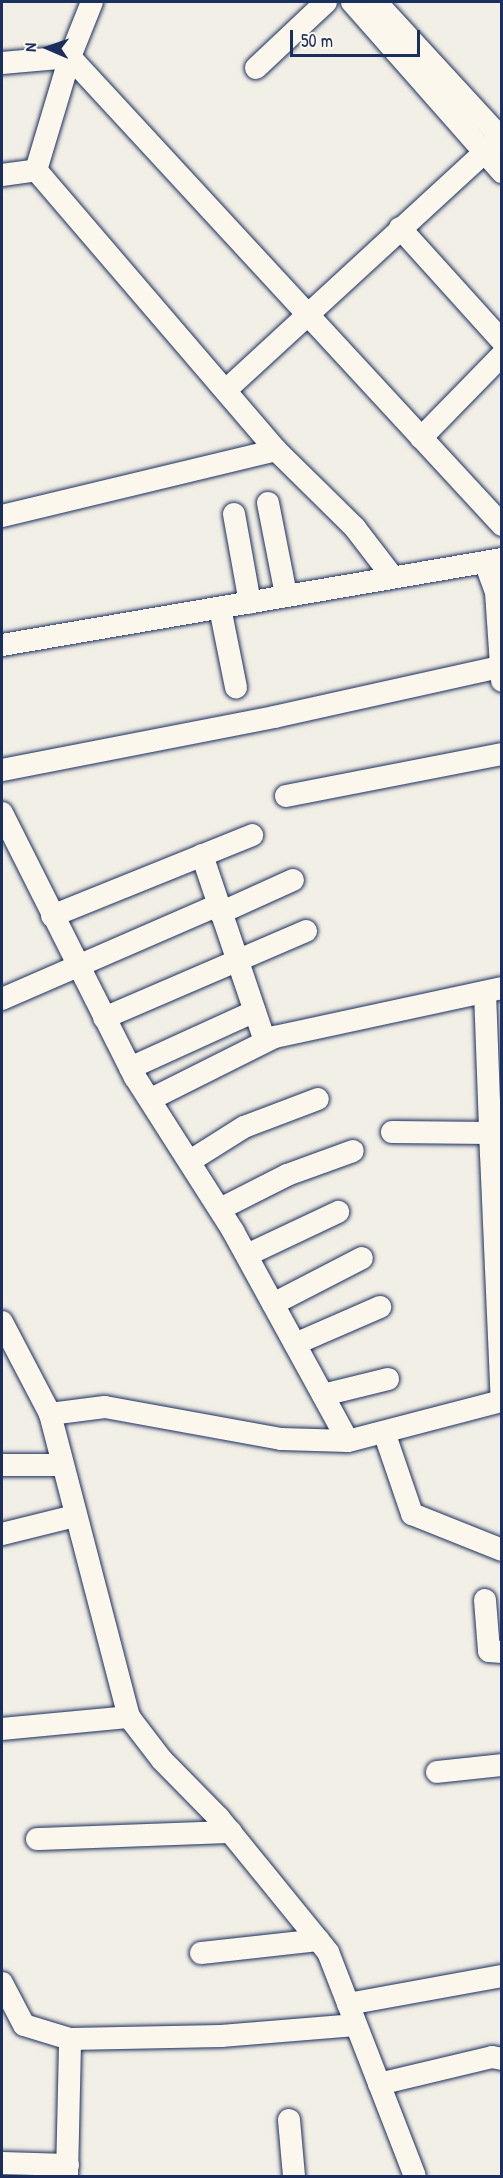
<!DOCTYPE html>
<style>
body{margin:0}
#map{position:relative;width:503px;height:2178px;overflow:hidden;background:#f2efe6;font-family:"Patrick Hand",sans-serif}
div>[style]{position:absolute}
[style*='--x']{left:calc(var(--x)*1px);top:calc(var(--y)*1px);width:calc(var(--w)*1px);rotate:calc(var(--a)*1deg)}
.roads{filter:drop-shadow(0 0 2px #1b2f5e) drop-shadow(0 0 2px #1b2f5e)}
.minor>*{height:22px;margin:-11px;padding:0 11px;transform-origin:11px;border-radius:11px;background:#fbf7ec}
span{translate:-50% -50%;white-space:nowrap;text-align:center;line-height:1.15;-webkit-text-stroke:4.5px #fbf7ec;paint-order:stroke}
.frame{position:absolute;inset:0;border:3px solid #1b2f5e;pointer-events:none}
.north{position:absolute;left:18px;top:18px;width:60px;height:60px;-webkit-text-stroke:4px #fbf7ec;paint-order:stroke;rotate:272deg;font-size:16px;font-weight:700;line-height:24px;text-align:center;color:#1b2f5e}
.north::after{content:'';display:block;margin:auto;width:21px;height:27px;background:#1b2f5e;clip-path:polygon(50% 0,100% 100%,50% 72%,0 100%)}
.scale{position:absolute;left:290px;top:30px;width:130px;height:27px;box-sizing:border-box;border:3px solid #1b2f5e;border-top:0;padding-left:8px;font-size:18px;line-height:21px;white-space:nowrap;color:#1b2f5e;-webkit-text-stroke:4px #fbf7ec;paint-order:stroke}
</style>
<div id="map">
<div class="roads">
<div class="minor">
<i style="--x:92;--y:2;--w:59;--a:111.8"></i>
<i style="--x:70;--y:57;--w:118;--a:106.7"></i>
<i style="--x:36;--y:170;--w:369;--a:49.4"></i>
<i style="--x:352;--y:2;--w:227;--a:48.6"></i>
<i style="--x:376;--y:2;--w:186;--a:47.4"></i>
<i style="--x:2;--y:63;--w:68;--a:-5"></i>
<i style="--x:70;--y:57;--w:637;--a:47.29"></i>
<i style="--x:256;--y:68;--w:96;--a:-43.3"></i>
<i style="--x:2;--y:175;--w:34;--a:-8"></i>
<i style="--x:400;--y:228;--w:152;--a:47.9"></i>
<i style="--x:226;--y:390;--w:375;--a:-42.6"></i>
<i style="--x:421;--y:438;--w:116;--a:-45.7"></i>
<i style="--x:268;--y:503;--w:94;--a:78.9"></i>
<i style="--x:234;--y:514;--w:90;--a:79.8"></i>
<i style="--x:2;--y:516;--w:282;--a:-13.5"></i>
<i style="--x:276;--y:450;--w:111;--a:44.6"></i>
<i style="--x:355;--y:528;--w:59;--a:52.5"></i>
<i style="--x:485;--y:562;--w:32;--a:70"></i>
<i style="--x:496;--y:592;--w:89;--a:86.1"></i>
<i style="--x:220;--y:608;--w:81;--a:78.6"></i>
<i style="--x:2;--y:645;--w:507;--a:-9.76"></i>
<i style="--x:2;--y:770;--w:277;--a:-11"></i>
<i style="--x:274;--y:717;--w:231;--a:-12.5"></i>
<i style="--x:286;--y:796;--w:220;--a:-11"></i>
<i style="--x:2;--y:813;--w:296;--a:63.3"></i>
<i style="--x:135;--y:1077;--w:183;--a:57.5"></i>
<i style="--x:233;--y:1231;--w:239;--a:61.3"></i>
<i style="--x:202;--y:855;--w:196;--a:71.3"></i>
<i style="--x:220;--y:913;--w:80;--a:-24.3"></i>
<i style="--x:52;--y:916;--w:216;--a:-22"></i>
<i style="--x:485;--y:992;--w:162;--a:87.9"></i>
<i style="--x:2;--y:999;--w:236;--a:-23.5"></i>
<i style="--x:104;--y:1018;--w:220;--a:-23.3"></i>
<i style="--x:130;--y:1068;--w:137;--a:-24.5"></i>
<i style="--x:151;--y:1099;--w:139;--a:-26.6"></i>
<i style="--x:275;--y:1037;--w:232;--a:-12.2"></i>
<i style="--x:392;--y:1132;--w:98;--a:0.6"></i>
<i style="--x:502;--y:1152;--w:11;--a:170"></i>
<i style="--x:491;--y:1154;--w:248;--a:87.5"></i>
<i style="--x:190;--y:1161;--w:64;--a:-32.2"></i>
<i style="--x:244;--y:1127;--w:79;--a:-20.7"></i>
<i style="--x:220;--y:1209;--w:75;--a:-26.9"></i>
<i style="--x:287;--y:1175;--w:70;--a:-20"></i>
<i style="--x:247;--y:1255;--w:101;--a:-25.3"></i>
<i style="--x:273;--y:1304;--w:100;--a:-27.3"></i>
<i style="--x:2;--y:1322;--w:104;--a:62.4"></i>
<i style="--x:50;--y:1414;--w:313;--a:75.4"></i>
<i style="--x:129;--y:1717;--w:54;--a:52.5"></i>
<i style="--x:162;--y:1760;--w:81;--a:45.5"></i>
<i style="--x:219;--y:1818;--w:173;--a:50.9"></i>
<i style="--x:328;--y:1952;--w:240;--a:68.8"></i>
<i style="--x:295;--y:1344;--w:93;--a:-23.5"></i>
<i style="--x:323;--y:1395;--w:67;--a:-13.8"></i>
<i style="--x:50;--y:1414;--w:55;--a:-7.3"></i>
<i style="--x:105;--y:1407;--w:179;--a:10.3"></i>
<i style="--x:281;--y:1439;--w:67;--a:1.7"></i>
<i style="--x:348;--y:1441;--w:159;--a:-14.6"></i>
<i style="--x:384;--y:1432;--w:87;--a:71.1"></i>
<i style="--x:412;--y:1514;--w:97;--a:21.8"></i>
<i style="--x:2;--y:1465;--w:60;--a:0"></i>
<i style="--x:2;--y:1534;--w:75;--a:-13.9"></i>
<i style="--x:485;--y:1600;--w:51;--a:85.5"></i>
<i style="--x:489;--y:1651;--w:13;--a:4"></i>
<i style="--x:2;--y:1729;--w:128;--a:-5.4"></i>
<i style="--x:437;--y:1772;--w:65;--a:-6.1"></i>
<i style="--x:37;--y:1839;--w:194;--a:-2.1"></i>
<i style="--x:201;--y:1953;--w:118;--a:-6.3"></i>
<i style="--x:2;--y:1983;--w:47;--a:62.4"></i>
<i style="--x:24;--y:2025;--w:48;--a:16.9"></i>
<i style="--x:348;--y:2004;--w:157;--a:-10.3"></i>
<i style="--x:379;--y:2084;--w:116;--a:-13.4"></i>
<i style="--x:492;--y:2057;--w:10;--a:11"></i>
<i style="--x:289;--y:2120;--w:56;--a:84.9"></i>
<i style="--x:2;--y:2163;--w:66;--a:1.7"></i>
<i style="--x:67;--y:2176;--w:137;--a:-88.7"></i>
<i style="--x:70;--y:2039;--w:151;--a:-1.1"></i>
<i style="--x:221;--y:2036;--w:135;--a:-4.7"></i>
</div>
</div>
<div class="frame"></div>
<div class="north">N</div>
<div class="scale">50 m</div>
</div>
